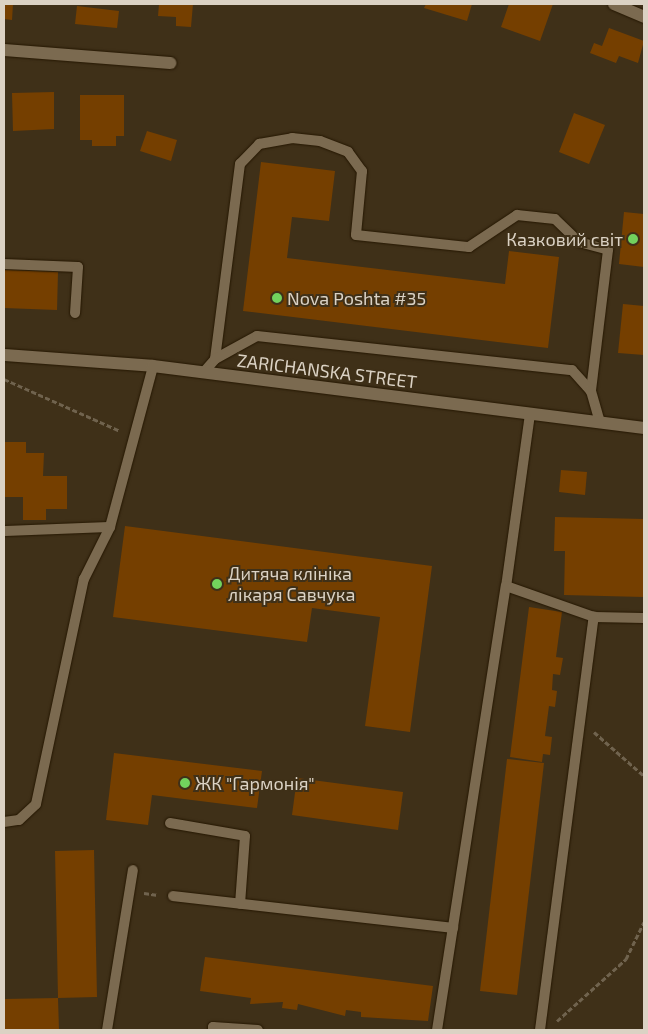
<!DOCTYPE html>
<meta charset="utf-8">
<style>
body{margin:0}
#map{position:relative;width:648px;height:1034px;overflow:hidden;background:#3f3018;font-family:"Exo 2",sans-serif}
div>[style]{position:absolute}
[style*='--x']{left:calc(var(--x)*1px);top:calc(var(--y)*1px);width:calc(var(--w)*1px);rotate:calc(var(--a)*1deg)}
.building>*{inset:0;background:#753f00}
.path>*{height:3px;margin-top:-1.5px;transform-origin:0;background:repeating-linear-gradient(90deg,#70634e 0 5px,transparent 0 7.5px)}
.roads{filter:drop-shadow(0 0 1px #251701) drop-shadow(0 0 1px #251701)}
.lane>*{height:10px;margin:-5px;padding:0 5px;transform-origin:5px;border-radius:5px;background:#7b6a50}
.street>*{height:12px;margin:-6px;padding:0 6px;transform-origin:6px;border-radius:6px;background:#7b6a50}
.secondary>*{height:12px;margin:-6px;padding:0 6px;transform-origin:6px;border-radius:6px;background:#7b6a50}
.dots>*{width:14px;height:14px;translate:-50% -50%;box-sizing:border-box;border:2px solid #3f3018;border-radius:50%}
span{translate:-50% -50%;white-space:nowrap;text-align:center;line-height:1.15;-webkit-text-stroke:4px #3f3018;paint-order:stroke}
.poi-label{font-size:18px;color:#dbd2c4}
.right{translate:-100% -50%;text-align:right}
.left{translate:0 -50%;text-align:left}
.street-label{font-size:18px;color:#dbd2c4}
.frame{position:absolute;inset:0;border:5px solid #dbd2c4;pointer-events:none}
</style>
<div id="map">
<div class="building">
<i style="clip-path:polygon(4px 4px,13px 4px,12px 20px,4px 19px)"></i>
<i style="clip-path:polygon(159px 4px,193px 4px,191px 27px,176px 26px,176px 17px,158px 16px)"></i>
<i style="clip-path:polygon(426px 4px,472px 4px,467px 21px,424px 8px)"></i>
<i style="clip-path:polygon(509px 4px,553px 4px,540px 41px,501px 27px)"></i>
<i style="clip-path:polygon(77px 6px,119px 11px,117px 28px,75px 24px)"></i>
<i style="clip-path:polygon(609px 28px,644px 41px,638px 63px,619px 56px,616px 63px,590px 53px,594px 43px,602px 46px)"></i>
<i style="clip-path:polygon(54px 92px,54px 129px,13px 131px,12px 93px)"></i>
<i style="clip-path:polygon(80px 95px,124px 95px,124px 136px,116px 136px,116px 146px,92px 146px,92px 140px,80px 140px)"></i>
<i style="clip-path:polygon(574px 113px,605px 125px,589px 164px,559px 152px)"></i>
<i style="clip-path:polygon(147px 131px,177px 140px,171px 161px,140px 151px)"></i>
<i style="clip-path:polygon(261px 162px,335px 171px,329px 221px,292px 217px,287px 258px,505px 284px,509px 251px,559px 257px,548px 348px,243px 311px)"></i>
<i style="clip-path:polygon(624px 212px,644px 214px,644px 267px,619px 264px)"></i>
<i style="clip-path:polygon(4px 270px,58px 272px,57px 310px,4px 308px)"></i>
<i style="clip-path:polygon(623px 304px,644px 306px,644px 355px,618px 353px)"></i>
<i style="clip-path:polygon(4px 442px,26px 442px,26px 453px,44px 453px,43px 476px,67px 476px,67px 509px,46px 509px,46px 520px,23px 520px,23px 497px,4px 497px)"></i>
<i style="clip-path:polygon(561px 470px,587px 472px,585px 495px,559px 492px)"></i>
<i style="clip-path:polygon(555px 517px,644px 519px,644px 597px,564px 595px,565px 551px,554px 551px)"></i>
<i style="clip-path:polygon(125px 526px,432px 566px,410px 732px,365px 726px,380px 617px,312px 608px,307px 642px,113px 617px)"></i>
<i style="clip-path:polygon(529px 607px,562px 612px,556px 657px,563px 658px,560px 675px,553px 674px,552px 690px,557px 691px,555px 707px,549px 706px,545px 736px,552px 737px,550px 755px,543px 754px,542px 762px,510px 757px)"></i>
<i style="clip-path:polygon(114px 753px,262px 771px,257px 808px,152px 795px,148px 825px,106px 820px)"></i>
<i style="clip-path:polygon(507px 759px,544px 763px,517px 995px,480px 991px)"></i>
<i style="clip-path:polygon(297px 778px,403px 792px,398px 830px,292px 815px)"></i>
<i style="clip-path:polygon(94px 850px,97px 997px,58px 998px,59px 1030px,4px 1030px,4px 999px,58px 998px,55px 851px)"></i>
<i style="clip-path:polygon(205px 957px,433px 986px,428px 1021px,361px 1017px,361px 1012px,346px 1010px,345px 1016px,298px 1004px,297px 1010px,282px 1008px,283px 1002px,250px 1004px,251px 998px,200px 991px)"></i>
</div>
<div class="path">
<i style="--x:4;--y:379;--w:127;--a:24.1"></i>
<i style="--x:594;--y:732;--w:67;--a:41.3"></i>
<i style="--x:144;--y:893;--w:14;--a:8"></i>
<i style="--x:557;--y:1021;--w:93;--a:-41.9"></i>
<i style="--x:626;--y:959;--w:41;--a:-64.1"></i>
</div>
<div class="roads">
<div class="lane">
<i style="--x:4;--y:264;--w:74;--a:2.3"></i>
<i style="--x:78;--y:267;--w:46;--a:93.7"></i>
<i style="--x:215;--y:359;--w:197;--a:-82.7"></i>
<i style="--x:240;--y:164;--w:28;--a:-46"></i>
<i style="--x:259;--y:144;--w:34;--a:-10"></i>
<i style="--x:292;--y:138;--w:28;--a:6"></i>
<i style="--x:320;--y:141;--w:30;--a:21"></i>
<i style="--x:348;--y:152;--w:24;--a:54"></i>
<i style="--x:362;--y:171;--w:64;--a:95.4"></i>
<i style="--x:356;--y:235;--w:114;--a:6.1"></i>
<i style="--x:469;--y:247;--w:58;--a:-33.7"></i>
<i style="--x:517;--y:215;--w:38;--a:6"></i>
<i style="--x:555;--y:219;--w:33;--a:44"></i>
<i style="--x:579;--y:242;--w:30;--a:15"></i>
<i style="--x:608;--y:250;--w:142;--a:96.9"></i>
<i style="--x:203;--y:373;--w:18;--a:-49"></i>
<i style="--x:215;--y:359;--w:48;--a:-28.7"></i>
<i style="--x:257;--y:336;--w:317;--a:6.2"></i>
<i style="--x:572;--y:370;--w:28;--a:48"></i>
<i style="--x:591;--y:391;--w:33;--a:74"></i>
<i style="--x:530;--y:414;--w:174;--a:97.9"></i>
<i style="--x:506;--y:586;--w:93;--a:19.4"></i>
<i style="--x:594;--y:617;--w:50;--a:1.1"></i>
<i style="--x:4;--y:531;--w:106;--a:-2.2"></i>
<i style="--x:110;--y:527;--w:167;--a:-75"></i>
<i style="--x:4;--y:822;--w:15;--a:-8"></i>
<i style="--x:19;--y:820;--w:23;--a:-43"></i>
<i style="--x:36;--y:804;--w:230;--a:-78"></i>
<i style="--x:84;--y:579;--w:58;--a:-63.4"></i>
<i style="--x:170;--y:823;--w:76;--a:9.8"></i>
<i style="--x:245;--y:836;--w:68;--a:94.2"></i>
<i style="--x:173;--y:896;--w:282;--a:6.5"></i>
<i style="--x:107;--y:1030;--w:162;--a:-80.8"></i>
<i style="--x:213;--y:1030;--w:3;--a:-90"></i>
<i style="--x:213;--y:1027;--w:45;--a:3.8"></i>
<i style="--x:437;--y:1030;--w:449;--a:-81.2"></i>
<i style="--x:540;--y:1030;--w:417;--a:-82.6"></i>
</div>
<div class="street">
<i style="--x:614;--y:4;--w:33;--a:23"></i>
<i style="--x:4;--y:50;--w:167;--a:4.5"></i>
</div>
<div class="secondary">
<i style="--x:4;--y:355;--w:149;--a:4.2"></i>
<i style="--x:153;--y:366;--w:495;--a:7.2"></i>
</div>
</div>
<div class="dots">
<i style="left:633px;top:239px;background:#72d25d"></i>
<i style="left:277px;top:298px;background:#72d25d"></i>
<i style="left:217px;top:584px;background:#72d25d"></i>
<i style="left:185px;top:783px;background:#72d25d"></i>
</div>
<div class="poi-label">
<span class="right" style="left:623px;top:239px">Казковий світ</span>
<span class="left" style="left:287px;top:298px">Nova Poshta #35</span>
<span class="left" style="left:228px;top:584px">Дитяча клініка<br>лікаря Савчука</span>
<span class="left" style="left:195px;top:783px">ЖК "Гармонія"</span>
</div>
<div class="street-label">
<span style="left:327px;top:371px;rotate:7deg">ZARICHANSKA STREET</span>
</div>
<div class="frame"></div>
</div>
